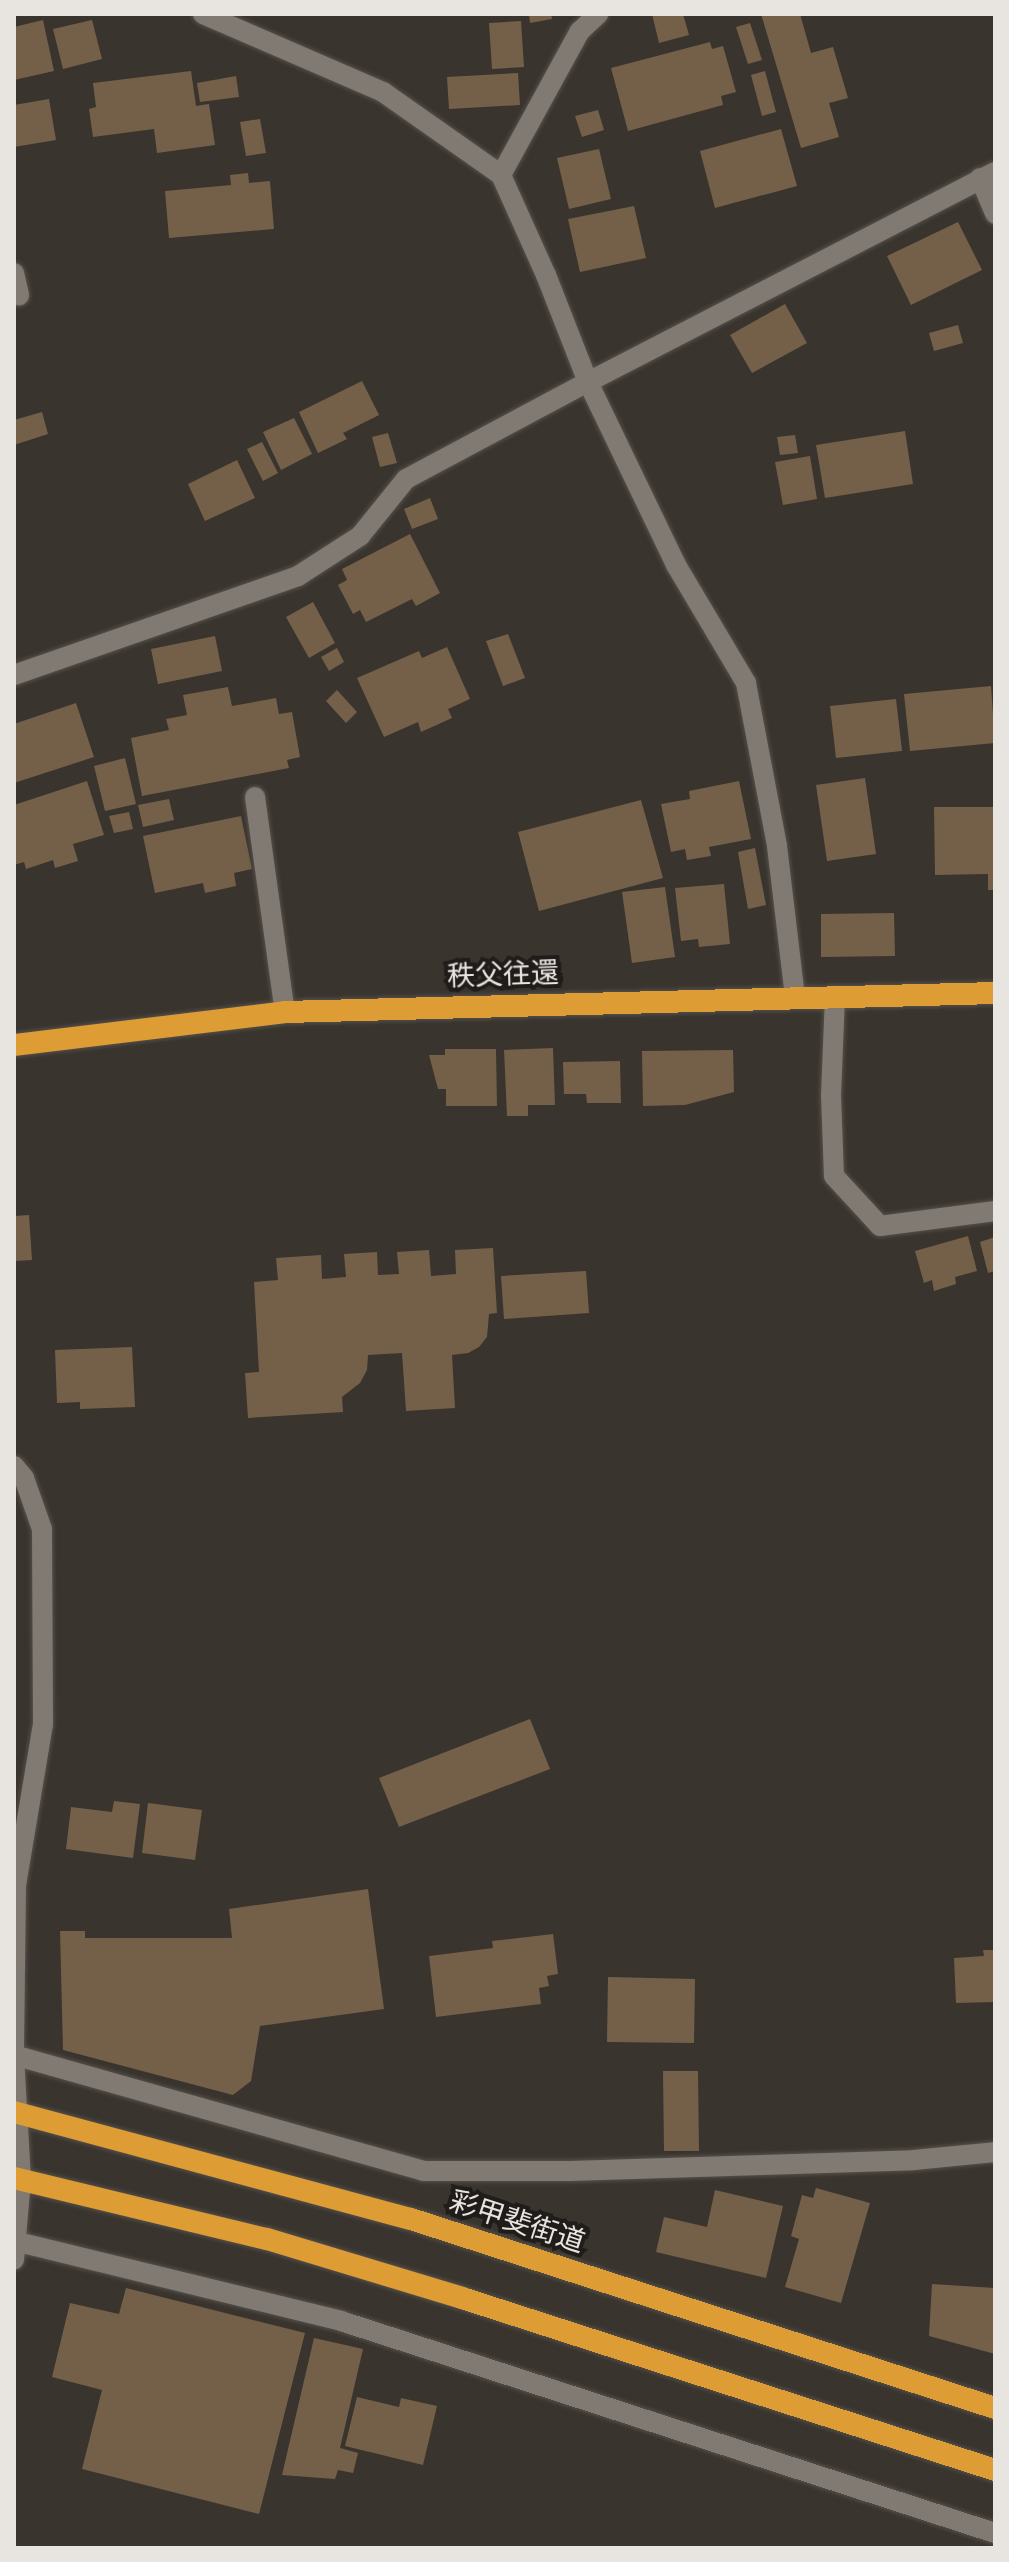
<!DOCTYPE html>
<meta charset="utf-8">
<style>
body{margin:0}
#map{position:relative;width:1009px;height:2562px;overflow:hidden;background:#39342e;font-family:"Fira Sans","Noto Sans JP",sans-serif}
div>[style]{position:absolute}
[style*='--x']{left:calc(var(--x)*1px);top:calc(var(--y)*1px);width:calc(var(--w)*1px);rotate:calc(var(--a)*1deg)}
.building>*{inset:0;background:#746048}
.roads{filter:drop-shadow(0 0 2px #55504b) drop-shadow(0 0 2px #55504b)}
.service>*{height:20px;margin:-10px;padding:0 10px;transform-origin:10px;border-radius:10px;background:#817a73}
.minor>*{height:20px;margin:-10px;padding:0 10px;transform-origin:10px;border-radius:10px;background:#817a73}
.trunk>*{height:22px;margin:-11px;padding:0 11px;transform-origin:11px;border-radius:11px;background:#de9c34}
span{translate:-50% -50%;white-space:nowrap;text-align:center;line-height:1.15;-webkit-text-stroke:8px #1f1c19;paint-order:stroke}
.street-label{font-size:28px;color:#e8e4e0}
.frame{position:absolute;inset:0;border:16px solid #e8e4e0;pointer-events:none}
</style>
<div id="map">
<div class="building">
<i style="clip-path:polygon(529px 14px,551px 14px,552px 19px,530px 23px)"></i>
<i style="clip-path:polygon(652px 14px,683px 14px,689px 35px,659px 43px)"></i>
<i style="clip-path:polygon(761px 14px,800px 14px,811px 53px,833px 47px,848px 98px,829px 103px,839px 137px,801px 148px)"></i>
<i style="clip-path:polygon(43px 20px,54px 71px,14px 80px,14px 27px)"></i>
<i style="clip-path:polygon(92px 20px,102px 59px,63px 69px,53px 29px)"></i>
<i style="clip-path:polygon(521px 21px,524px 67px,492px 69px,489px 23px)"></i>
<i style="clip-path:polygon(750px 23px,762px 60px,748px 64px,736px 27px)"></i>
<i style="clip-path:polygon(710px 42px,712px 49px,723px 46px,736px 92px,721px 96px,723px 105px,628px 131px,611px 68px)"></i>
<i style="clip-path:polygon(191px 71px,196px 106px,209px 104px,215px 145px,157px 153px,154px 129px,93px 137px,89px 109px,96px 107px,93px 83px)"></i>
<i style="clip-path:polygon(765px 71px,776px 112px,762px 116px,751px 75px)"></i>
<i style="clip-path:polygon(518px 73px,520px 105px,449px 109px,447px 77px)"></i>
<i style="clip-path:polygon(236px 76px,239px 97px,200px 102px,197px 83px)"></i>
<i style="clip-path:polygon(49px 99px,56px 140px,14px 147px,14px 105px)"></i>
<i style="clip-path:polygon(598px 110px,604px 130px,582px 137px,575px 116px)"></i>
<i style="clip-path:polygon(260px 119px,266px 153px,246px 156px,240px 122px)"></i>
<i style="clip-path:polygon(781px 129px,797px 186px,715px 208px,700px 151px)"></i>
<i style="clip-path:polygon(599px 149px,611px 199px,569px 209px,557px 158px)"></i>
<i style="clip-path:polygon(248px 173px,249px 183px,270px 181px,274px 229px,169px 238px,165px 191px,231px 185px,230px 175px)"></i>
<i style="clip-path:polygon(634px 206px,646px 258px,580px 272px,568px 219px)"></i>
<i style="clip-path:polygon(958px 222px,982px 270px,911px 305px,887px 256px)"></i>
<i style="clip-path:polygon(785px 304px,807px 343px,752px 373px,730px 335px)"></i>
<i style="clip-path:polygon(958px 325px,963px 343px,934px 351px,929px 333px)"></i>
<i style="clip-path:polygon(362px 381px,379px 415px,343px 433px,347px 439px,318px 453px,299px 412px)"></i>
<i style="clip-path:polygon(42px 412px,48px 434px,14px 445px,14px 420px)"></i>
<i style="clip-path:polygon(294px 418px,312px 454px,281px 470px,263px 432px)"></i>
<i style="clip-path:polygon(905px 431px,913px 484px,825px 498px,816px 445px)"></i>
<i style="clip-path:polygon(388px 433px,397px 463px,380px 467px,372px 437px)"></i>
<i style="clip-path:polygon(795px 435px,798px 453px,780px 455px,777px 437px)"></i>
<i style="clip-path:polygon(262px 442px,278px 473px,263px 481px,247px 449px)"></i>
<i style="clip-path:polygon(810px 456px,817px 499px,783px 505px,775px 462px)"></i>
<i style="clip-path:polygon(237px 460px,255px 498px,205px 521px,188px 484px)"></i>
<i style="clip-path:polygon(430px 498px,438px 519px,412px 529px,404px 509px)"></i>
<i style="clip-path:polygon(410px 534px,440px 593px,416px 606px,412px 599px,366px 622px,360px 610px,353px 614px,338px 585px,347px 580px,342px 569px)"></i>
<i style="clip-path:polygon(313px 602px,335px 643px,309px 658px,286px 617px)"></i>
<i style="clip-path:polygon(508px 634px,525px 678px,503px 686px,486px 641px)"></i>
<i style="clip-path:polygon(215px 636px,222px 671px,158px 684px,151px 649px)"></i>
<i style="clip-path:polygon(447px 647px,470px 699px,448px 709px,452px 718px,421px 732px,418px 722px,384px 737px,357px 678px,419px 651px,422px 658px)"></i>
<i style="clip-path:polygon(337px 648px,344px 662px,329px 671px,321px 657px)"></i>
<i style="clip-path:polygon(991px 686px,995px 743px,910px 751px,904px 694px)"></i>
<i style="clip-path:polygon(228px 687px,232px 706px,276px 698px,279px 714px,292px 712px,300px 757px,287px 760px,289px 768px,142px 796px,131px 738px,169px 730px,166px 719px,187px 715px,183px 695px)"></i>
<i style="clip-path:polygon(337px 690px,357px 712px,346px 723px,326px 701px)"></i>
<i style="clip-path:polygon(896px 699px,902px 751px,836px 758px,830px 706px)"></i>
<i style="clip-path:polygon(76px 703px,94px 757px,14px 783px,14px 724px)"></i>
<i style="clip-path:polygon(125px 758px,136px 804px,105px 811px,94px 766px)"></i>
<i style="clip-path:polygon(865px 778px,876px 854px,827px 861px,816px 785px)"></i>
<i style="clip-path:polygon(87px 781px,104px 835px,73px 844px,78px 861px,55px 868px,53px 860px,26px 869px,24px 862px,14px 865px,14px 805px)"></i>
<i style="clip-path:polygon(739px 781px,751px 839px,709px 847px,711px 856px,687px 860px,685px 849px,671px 852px,661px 804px,690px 799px,689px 791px)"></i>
<i style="clip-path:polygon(169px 799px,174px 820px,143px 827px,138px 805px)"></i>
<i style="clip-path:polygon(641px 800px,663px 878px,539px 911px,518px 832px)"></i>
<i style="clip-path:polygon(934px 807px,995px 807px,995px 890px,988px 890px,988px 874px,935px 875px)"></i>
<i style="clip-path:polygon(129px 812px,133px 829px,114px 833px,109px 816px)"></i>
<i style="clip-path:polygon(241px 816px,252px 869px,234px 873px,236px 886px,205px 893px,203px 883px,155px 893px,143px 836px)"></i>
<i style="clip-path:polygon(755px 848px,766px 905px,748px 909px,738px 852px)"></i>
<i style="clip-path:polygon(724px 884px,730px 944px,699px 947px,698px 939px,681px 941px,675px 888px)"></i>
<i style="clip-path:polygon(665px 887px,675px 957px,632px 963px,622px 892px)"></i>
<i style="clip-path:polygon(894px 913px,895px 956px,821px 957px,821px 914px)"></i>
<i style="clip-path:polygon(553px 1048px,555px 1105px,528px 1105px,528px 1116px,507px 1116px,504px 1050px)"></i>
<i style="clip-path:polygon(445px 1049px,496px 1049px,497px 1106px,446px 1106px,446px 1089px,438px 1089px,429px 1055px,445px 1055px)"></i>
<i style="clip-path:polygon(733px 1050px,734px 1092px,685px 1105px,643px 1106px,642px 1051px)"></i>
<i style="clip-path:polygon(620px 1061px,621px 1103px,587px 1103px,586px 1094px,564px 1094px,563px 1062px)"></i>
<i style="clip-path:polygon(29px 1215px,32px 1260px,14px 1261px,14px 1216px)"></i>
<i style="clip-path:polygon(968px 1236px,977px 1271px,955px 1277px,956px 1284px,934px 1291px,932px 1280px,924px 1283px,915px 1251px)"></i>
<i style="clip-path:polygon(995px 1237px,995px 1271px,988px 1273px,980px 1242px)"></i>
<i style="clip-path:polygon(493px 1248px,497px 1313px,489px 1314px,487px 1337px,479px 1347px,468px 1353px,452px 1355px,455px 1408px,406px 1411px,402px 1353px,368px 1355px,367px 1370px,360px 1383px,342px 1397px,343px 1412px,248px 1418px,245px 1373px,259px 1372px,254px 1282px,278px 1280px,276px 1258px,321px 1255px,322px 1279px,346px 1277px,344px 1254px,377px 1252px,378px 1275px,399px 1274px,397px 1252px,429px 1250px,431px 1276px,456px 1274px,455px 1250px)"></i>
<i style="clip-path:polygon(586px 1271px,589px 1313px,504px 1319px,501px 1276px)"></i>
<i style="clip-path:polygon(132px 1347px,135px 1407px,80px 1409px,80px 1402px,57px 1403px,55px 1350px)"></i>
<i style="clip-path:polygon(530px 1719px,550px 1769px,399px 1827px,379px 1778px)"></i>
<i style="clip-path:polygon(114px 1801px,140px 1804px,133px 1858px,66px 1849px,71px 1807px,112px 1812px)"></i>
<i style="clip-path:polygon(148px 1803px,202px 1810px,195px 1860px,142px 1853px)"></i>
<i style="clip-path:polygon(368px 1889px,384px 2009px,260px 2026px,251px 2081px,233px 2095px,63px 2050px,60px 1931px,85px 1931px,85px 1938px,232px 1938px,229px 1909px)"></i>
<i style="clip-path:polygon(553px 1934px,558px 1974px,547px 1976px,549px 1986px,539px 1988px,541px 2004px,436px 2017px,429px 1956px,493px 1948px,492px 1941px)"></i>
<i style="clip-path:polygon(983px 1950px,995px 1950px,995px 2002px,956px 2003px,954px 1958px,984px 1956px)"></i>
<i style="clip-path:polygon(608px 1977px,695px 1979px,694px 2043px,607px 2042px)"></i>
<i style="clip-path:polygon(663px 2071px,698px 2071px,699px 2151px,664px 2151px)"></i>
<i style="clip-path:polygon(816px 2188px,870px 2203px,841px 2303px,785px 2287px,799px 2239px,791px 2236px,802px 2195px,813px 2198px)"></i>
<i style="clip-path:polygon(715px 2190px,783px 2206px,766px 2278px,656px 2252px,664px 2217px,707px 2227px)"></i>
<i style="clip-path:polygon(932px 2284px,995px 2288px,995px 2354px,929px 2336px)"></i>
<i style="clip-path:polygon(126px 2288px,305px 2333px,259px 2514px,82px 2469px,102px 2390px,52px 2377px,70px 2303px,119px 2314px)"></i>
<i style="clip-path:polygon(314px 2338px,363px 2349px,340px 2448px,358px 2453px,353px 2473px,338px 2470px,335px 2479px,282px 2475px)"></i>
<i style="clip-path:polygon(357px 2397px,399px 2407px,401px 2398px,437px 2406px,423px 2465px,345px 2446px)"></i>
</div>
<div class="roads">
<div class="service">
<i style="--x:980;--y:178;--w:39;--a:67"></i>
<i style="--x:14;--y:273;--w:23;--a:77"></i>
<i style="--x:14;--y:675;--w:301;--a:-19.2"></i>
<i style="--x:298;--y:576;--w:74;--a:-32.8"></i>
<i style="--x:360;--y:536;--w:73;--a:-51.1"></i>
<i style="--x:406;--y:479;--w:206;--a:-28.1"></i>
<i style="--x:255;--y:797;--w:217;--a:82.1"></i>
<i style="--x:835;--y:996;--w:99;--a:92.3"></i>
<i style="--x:831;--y:1095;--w:81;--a:87.9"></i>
<i style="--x:834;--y:1176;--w:68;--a:47.4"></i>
<i style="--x:880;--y:1226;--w:116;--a:-7.4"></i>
<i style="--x:14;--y:2241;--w:337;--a:13.7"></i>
<i style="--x:341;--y:2321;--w:688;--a:17.96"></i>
</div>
<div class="minor">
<i style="--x:203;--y:14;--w:196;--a:23.4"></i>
<i style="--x:383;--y:92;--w:144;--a:35.1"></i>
<i style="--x:501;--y:175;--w:110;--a:65.8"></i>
<i style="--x:546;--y:275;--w:115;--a:68.6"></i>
<i style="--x:588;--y:382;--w:203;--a:64.3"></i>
<i style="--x:676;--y:565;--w:137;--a:59.3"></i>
<i style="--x:746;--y:683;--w:166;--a:79.2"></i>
<i style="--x:777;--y:846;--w:151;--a:83.2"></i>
<i style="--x:501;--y:175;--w:164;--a:-61.3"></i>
<i style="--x:580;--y:31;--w:25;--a:-43"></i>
<i style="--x:588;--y:382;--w:458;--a:-27.3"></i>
<i style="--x:14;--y:1466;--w:16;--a:50"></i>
<i style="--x:24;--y:1478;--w:54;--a:70.6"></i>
<i style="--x:42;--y:1529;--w:195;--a:89.7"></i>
<i style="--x:43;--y:1724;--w:164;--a:99.5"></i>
<i style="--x:16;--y:1886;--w:169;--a:90.7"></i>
<i style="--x:14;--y:2055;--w:125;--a:86.8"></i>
<i style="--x:21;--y:2180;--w:80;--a:95"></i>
<i style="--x:14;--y:2055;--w:425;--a:15.8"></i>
<i style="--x:423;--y:2171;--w:147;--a:0"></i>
<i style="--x:570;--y:2171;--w:344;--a:-1.8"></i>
<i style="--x:914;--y:2160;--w:81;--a:-5.6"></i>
</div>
<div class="trunk">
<i style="--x:14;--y:1045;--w:273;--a:-6.9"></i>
<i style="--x:285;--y:1012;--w:710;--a:-1.53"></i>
<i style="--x:14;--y:2112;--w:411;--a:15.1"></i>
<i style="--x:411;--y:2219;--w:614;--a:17.93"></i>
<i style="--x:14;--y:2178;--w:260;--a:13.6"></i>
<i style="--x:267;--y:2239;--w:204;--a:16.8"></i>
<i style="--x:462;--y:2298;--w:560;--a:17.88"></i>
</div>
</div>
<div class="street-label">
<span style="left:503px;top:975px;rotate:-2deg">秩父往還</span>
<span style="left:517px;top:2222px;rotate:18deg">彩甲斐街道</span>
</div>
<div class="frame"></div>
</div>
